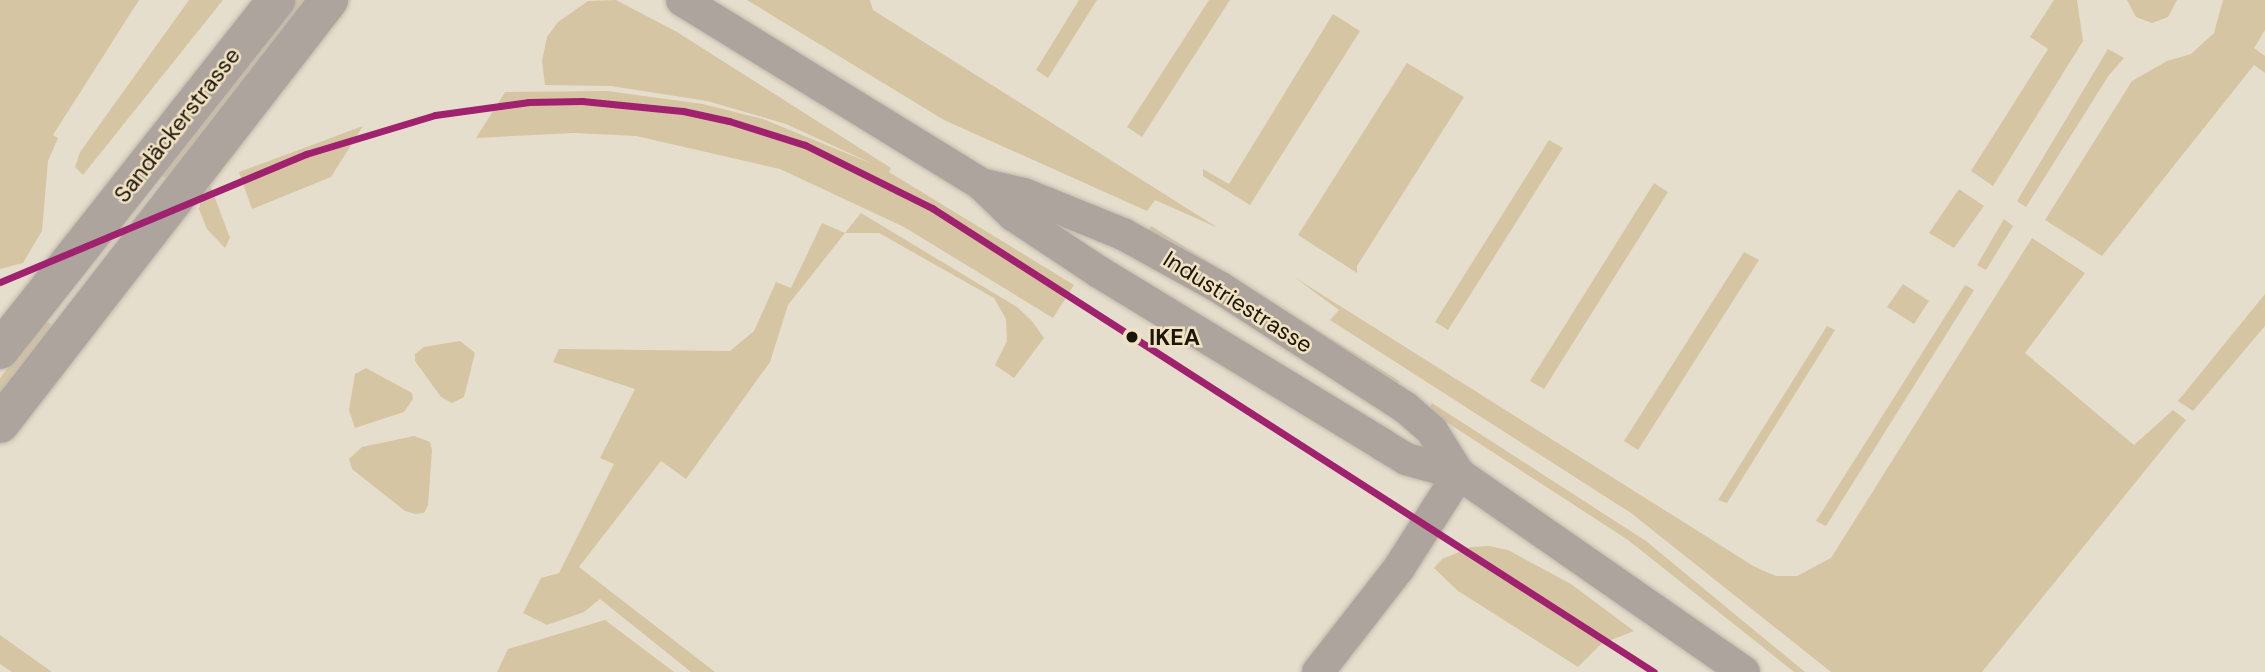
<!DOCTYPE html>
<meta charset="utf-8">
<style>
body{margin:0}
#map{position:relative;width:2265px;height:672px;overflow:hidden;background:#e6decc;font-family:"DM Sans",sans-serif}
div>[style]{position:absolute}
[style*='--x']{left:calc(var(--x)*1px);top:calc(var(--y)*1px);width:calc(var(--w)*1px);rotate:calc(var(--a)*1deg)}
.green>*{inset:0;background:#d6c5a2}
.roads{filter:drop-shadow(0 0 2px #c0b9ac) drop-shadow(0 0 2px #c0b9ac)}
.minor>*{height:32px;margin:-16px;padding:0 16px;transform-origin:16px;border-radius:16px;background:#aea49e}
.tertiary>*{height:38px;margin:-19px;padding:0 19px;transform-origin:19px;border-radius:19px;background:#aea49e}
.tram-1>*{height:7px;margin:-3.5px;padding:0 3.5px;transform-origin:3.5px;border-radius:3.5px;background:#a0216e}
.dots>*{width:19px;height:19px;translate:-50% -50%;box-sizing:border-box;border:4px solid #f1e2c2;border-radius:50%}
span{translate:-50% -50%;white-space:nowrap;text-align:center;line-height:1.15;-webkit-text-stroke:5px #f1e2c2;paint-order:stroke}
.street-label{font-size:23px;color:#1b150a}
.stop-label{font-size:23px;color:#1b150a;font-weight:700}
.left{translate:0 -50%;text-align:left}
</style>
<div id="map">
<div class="green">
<i style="clip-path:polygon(0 0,139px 0,53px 135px,58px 138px,48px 161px,42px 231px,23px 263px,0 269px)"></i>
<i style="clip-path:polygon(189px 0,223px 0,83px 175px,75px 167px,80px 152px)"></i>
<i style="clip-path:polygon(296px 0,311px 0,170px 182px,160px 173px)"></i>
<i style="clip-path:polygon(616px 0,677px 32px,891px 168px,889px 172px,1074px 285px,1053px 318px,904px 227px,780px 169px,636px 136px,574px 133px,476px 138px,505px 92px,607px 91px,703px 104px,763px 119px,875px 165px,786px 124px,707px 101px,611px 86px,545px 85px,542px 61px,547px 37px,558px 22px,588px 1px)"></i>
<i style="clip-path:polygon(747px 0,870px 0,873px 10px,1218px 228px,1155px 200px,1147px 211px,944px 120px)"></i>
<i style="clip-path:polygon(1079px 0,1097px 0,1048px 78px,1036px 70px)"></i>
<i style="clip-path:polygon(1209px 0,1230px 0,1142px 137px,1127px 127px)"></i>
<i style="clip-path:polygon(2054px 0,2077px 0,2083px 41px,1993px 186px,1971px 171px,2048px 49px,2030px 37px)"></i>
<i style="clip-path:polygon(2127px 0,2177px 0,2168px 17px,2152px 23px,2136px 17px)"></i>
<i style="clip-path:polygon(2223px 0,2265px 0,2265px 30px,2254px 48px,2265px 56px,2265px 73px,2254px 65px,2102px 256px,2045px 220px,2132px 81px,2167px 61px,2191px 54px,2214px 33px)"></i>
<i style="clip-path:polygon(1333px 14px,1360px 31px,1250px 205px,1203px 176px,1203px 169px,1229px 184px)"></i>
<i style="clip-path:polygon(2108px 49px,2124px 58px,2109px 75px,2026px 207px,2017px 201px)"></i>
<i style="clip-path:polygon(1407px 63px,1464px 97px,1357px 266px,1357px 273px,1298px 235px)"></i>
<i style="clip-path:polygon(363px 126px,331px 177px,252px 209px,239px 172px)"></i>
<i style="clip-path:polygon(1549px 140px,1563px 148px,1448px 330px,1435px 322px)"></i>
<i style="clip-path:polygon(206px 174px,230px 238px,225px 248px,207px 229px,199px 209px)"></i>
<i style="clip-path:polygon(1654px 183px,1668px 192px,1544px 389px,1530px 381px)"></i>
<i style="clip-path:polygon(1959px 189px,1984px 206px,1954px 248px,1929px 233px)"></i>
<i style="clip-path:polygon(861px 213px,1017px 307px,1032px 321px,1044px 338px,1014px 378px,995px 365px,1007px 341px,1006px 319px,994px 298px,879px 233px,845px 233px,788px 305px,770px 362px,686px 479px,661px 461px,579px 567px,715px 672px,691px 672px,600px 599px,584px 612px,547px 625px,523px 613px,541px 578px,559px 573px,614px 464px,600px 458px,635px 389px,553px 362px,559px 349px,730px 351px,754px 331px,776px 282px,791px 288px,822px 223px,845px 233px)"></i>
<i style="clip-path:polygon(2004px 219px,2013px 226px,1986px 270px,1977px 265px)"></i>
<i style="clip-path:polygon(1151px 226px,1399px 381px,1396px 389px,1146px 235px)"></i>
<i style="clip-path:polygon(2032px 238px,2085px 273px,2025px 353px,2134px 445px,2173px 410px,2186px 420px,1982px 672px,1831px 672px,1631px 513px,1330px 320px,1339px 310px,1294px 277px,1755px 567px,1776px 576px,1797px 576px,1831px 558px)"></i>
<i style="clip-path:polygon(1744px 252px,1759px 260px,1638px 450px,1624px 441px)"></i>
<i style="clip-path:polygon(1903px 284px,1929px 301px,1914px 324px,1887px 307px)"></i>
<i style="clip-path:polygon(1965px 285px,1974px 290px,1826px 526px,1816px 521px)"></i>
<i style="clip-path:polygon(2265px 294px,2265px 326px,2193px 411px,2178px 401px)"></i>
<i style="clip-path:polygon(45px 320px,56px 328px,0 400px,0 378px)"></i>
<i style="clip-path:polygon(1827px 326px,1835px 330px,1727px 503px,1718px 500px)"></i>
<i style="clip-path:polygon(460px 341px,475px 353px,464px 397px,452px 403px,441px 397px,415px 361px,415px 354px,424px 347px)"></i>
<i style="clip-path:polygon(366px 368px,412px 393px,413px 399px,404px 412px,355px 428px,349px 410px,355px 374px)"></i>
<i style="clip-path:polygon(1432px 403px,1646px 541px,1805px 672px,1794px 672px,1628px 540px,1428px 410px)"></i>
<i style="clip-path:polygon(414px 436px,430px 442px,432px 450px,428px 505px,424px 513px,415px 514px,405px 511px,352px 469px,349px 459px,362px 447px)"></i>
<i style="clip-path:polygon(1489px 546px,1508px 550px,1571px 584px,1634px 631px,1601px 644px,1578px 667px,1458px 591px,1434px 568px,1442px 559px,1471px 547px)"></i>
<i style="clip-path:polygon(605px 620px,674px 672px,497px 672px,508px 649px)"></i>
<i style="clip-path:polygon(0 635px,52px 672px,12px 672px,0 664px)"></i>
</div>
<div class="roads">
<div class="minor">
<i style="--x:682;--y:0;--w:351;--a:31.6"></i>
<i style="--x:981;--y:184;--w:44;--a:13.1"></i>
<i style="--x:1024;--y:194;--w:107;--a:22"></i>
<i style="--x:1123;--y:234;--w:110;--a:28.9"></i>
<i style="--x:1219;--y:287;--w:223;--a:32.9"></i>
<i style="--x:1406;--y:408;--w:35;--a:41"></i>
<i style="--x:1432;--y:431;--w:51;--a:57.9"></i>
<i style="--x:981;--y:184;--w:45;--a:44.1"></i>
<i style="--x:1013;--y:215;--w:103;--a:33.5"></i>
<i style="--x:1099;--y:272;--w:333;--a:31.3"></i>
<i style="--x:1383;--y:445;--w:27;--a:31"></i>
<i style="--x:1406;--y:459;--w:55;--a:15.8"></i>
<i style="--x:1459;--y:474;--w:347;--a:34.8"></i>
<i style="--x:1318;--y:672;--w:132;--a:-52.1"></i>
<i style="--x:1399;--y:568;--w:112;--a:-57.4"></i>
</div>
<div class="tertiary">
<i style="--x:0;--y:350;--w:446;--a:-51.7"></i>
<i style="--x:0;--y:424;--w:537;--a:-52.19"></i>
</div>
</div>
<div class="tram-1">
<i style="--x:0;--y:282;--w:332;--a:-22.7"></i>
<i style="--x:306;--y:154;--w:135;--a:-16.8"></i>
<i style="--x:435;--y:115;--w:95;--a:-7.9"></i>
<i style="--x:529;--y:102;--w:53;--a:-1.1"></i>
<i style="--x:582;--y:101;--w:101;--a:5.7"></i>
<i style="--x:683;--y:111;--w:47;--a:12.3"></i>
<i style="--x:729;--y:121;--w:80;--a:17.5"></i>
<i style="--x:805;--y:145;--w:142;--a:26.4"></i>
<i style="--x:932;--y:208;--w:858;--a:32.73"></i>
</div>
<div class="dots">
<i style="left:1132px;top:337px;background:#1b150a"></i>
</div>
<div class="street-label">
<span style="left:177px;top:125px;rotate:-52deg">Sandäckerstrasse</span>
<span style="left:1238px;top:302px;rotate:32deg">Industriestrasse</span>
</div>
<div class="stop-label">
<span class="left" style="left:1149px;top:337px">IKEA</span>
</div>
</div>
